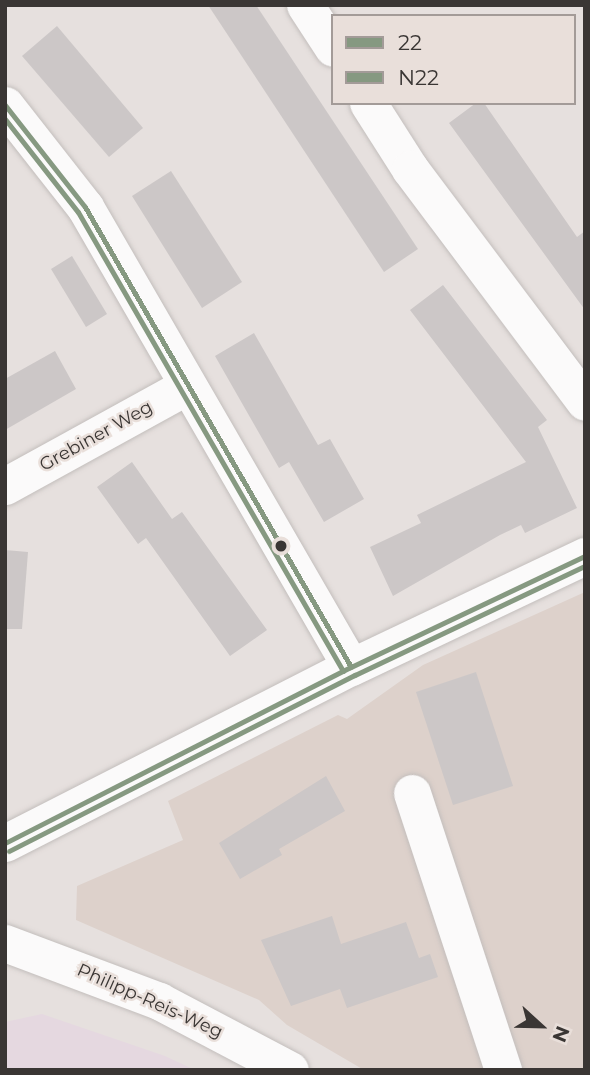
<!DOCTYPE html>
<style>
body{margin:0}
#map{position:relative;width:590px;height:1075px;overflow:hidden;background:#e6e0de;font-family:Montserrat,sans-serif}
div>[style]{position:absolute}
[style*='--x']{left:calc(var(--x)*1px);top:calc(var(--y)*1px);width:calc(var(--w)*1px);rotate:calc(var(--a)*1deg)}
.commercial>*{inset:0;background:#e5d8e0}
.built>*{inset:0;background:#ddd1cb}
.building>*{inset:0;background:#ccc7c7}
.roads{filter:drop-shadow(0 0 2px #c3bebc) drop-shadow(0 0 2px #c3bebc)}
.minor>*{height:37px;margin:-18.5px;padding:0 18.5px;transform-origin:18.5px;border-radius:18.5px;background:#fbfafa}
.bus-1>*{height:5px;margin:-2.5px;padding:0 2.5px;transform-origin:2.5px;border-radius:2.5px;background:#869981}
.bus-2>*{height:5px;margin:-2.5px;padding:0 2.5px;transform-origin:2.5px;border-radius:2.5px;background:#869981}
.dots>*{width:19px;height:19px;translate:-50% -50%;box-sizing:border-box;border:4px solid #e9dfda;border-radius:50%}
span{translate:-50% -50%;white-space:nowrap;text-align:center;line-height:1.15;-webkit-text-stroke:5px #e9dfda;paint-order:stroke}
.street-label{font-size:18px;color:#3a3634}
.frame{position:absolute;inset:0;border:7px solid #3a3634;pointer-events:none}
.legend{position:absolute;left:331px;top:14px;width:245px;height:91px;box-sizing:border-box;background:#e9dfda;border:2px solid #a39b98;margin:0;padding:9px 12px;list-style:none;font-size:21px;color:#3a3634}
.legend li{display:flex;align-items:center;gap:14px;height:35px}
.legend b{width:35px;border:2px solid #a39b98}
.north{position:absolute;left:506px;top:991px;width:70px;height:70px;-webkit-text-stroke:5px #e9dfda;paint-order:stroke;rotate:112deg;font-size:19px;font-weight:700;line-height:28px;text-align:center;color:#3a3634}
.north::after{content:'';display:block;margin:auto;width:24px;height:32px;background:#3a3634;clip-path:polygon(50% 0,100% 100%,50% 72%,0 100%)}
</style>
<div id="map">
<div class="commercial">
<i style="clip-path:polygon(42px 1014px,165px 1056px,195px 1070px,5px 1070px,5px 1022px)"></i>
</div>
<div class="built">
<i style="clip-path:polygon(585px 592px,585px 1070px,364px 1070px,287px 1025px,259px 1000px,76px 920px,77px 886px,183px 840px,168px 801px,338px 715px,347px 719px,423px 665px)"></i>
</div>
<div class="building">
<i style="clip-path:polygon(208px 5px,256px 5px,418px 249px,384px 272px)"></i>
<i style="clip-path:polygon(57px 26px,143px 128px,109px 157px,22px 56px)"></i>
<i style="clip-path:polygon(476px 103px,484px 103px,577px 237px,585px 231px,585px 310px,449px 123px)"></i>
<i style="clip-path:polygon(171px 171px,242px 282px,202px 308px,132px 196px)"></i>
<i style="clip-path:polygon(72px 256px,107px 314px,86px 327px,51px 269px)"></i>
<i style="clip-path:polygon(443px 285px,547px 420px,538px 427px,577px 508px,525px 533px,521px 525px,500px 535px,393px 596px,370px 547px,421px 523px,417px 515px,526px 462px,410px 310px)"></i>
<i style="clip-path:polygon(254px 333px,318px 445px,330px 439px,364px 499px,324px 522px,289px 462px,279px 468px,215px 356px)"></i>
<i style="clip-path:polygon(55px 351px,76px 389px,5px 430px,5px 379px)"></i>
<i style="clip-path:polygon(132px 462px,172px 519px,182px 512px,267px 630px,230px 656px,146px 538px,138px 544px,97px 487px)"></i>
<i style="clip-path:polygon(5px 550px,28px 552px,22px 629px,5px 629px)"></i>
<i style="clip-path:polygon(476px 672px,513px 786px,453px 805px,416px 692px)"></i>
<i style="clip-path:polygon(326px 776px,345px 811px,279px 849px,282px 855px,240px 879px,219px 843px)"></i>
<i style="clip-path:polygon(332px 916px,341px 944px,406px 922px,419px 958px,430px 954px,438px 977px,347px 1008px,340px 989px,291px 1006px,261px 940px)"></i>
</div>
<div class="roads">
<div class="minor">
<i style="--x:305;--y:5;--w:51;--a:56.9"></i>
<i style="--x:368;--y:103;--w:78;--a:57.5"></i>
<i style="--x:410;--y:169;--w:291;--a:53.1"></i>
<i style="--x:5;--y:105;--w:130;--a:51.9"></i>
<i style="--x:85;--y:207;--w:531;--a:59.96"></i>
<i style="--x:5;--y:486;--w:208;--a:-28.8"></i>
<i style="--x:412;--y:793;--w:292;--a:71.8"></i>
<i style="--x:5;--y:843;--w:388;--a:-27"></i>
<i style="--x:351;--y:667;--w:259;--a:-25.4"></i>
<i style="--x:5;--y:943;--w:165;--a:20.6"></i>
<i style="--x:159;--y:1001;--w:148;--a:27.8"></i>
</div>
</div>
<div class="bus-1">
<i style="--x:5;--y:105;--w:130;--a:51.9"></i>
<i style="--x:85;--y:207;--w:531;--a:59.96"></i>
<i style="--x:5;--y:843;--w:388;--a:-27"></i>
<i style="--x:351;--y:667;--w:259;--a:-25.4"></i>
</div>
<div class="bus-2">
<i style="--x:5;--y:119;--w:118;--a:51.9"></i>
<i style="--x:78;--y:212;--w:530;--a:60"></i>
<i style="--x:9;--y:851;--w:388;--a:-27"></i>
<i style="--x:355;--y:675;--w:255;--a:-25.4"></i>
</div>
<div class="dots">
<i style="left:281px;top:546px;background:#3a3634"></i>
</div>
<div class="street-label">
<span style="left:96px;top:436px;rotate:-29deg">Grebiner Weg</span>
<span style="left:150px;top:1001px;rotate:24deg">Philipp-Reis-Weg</span>
</div>
<div class="frame"></div>
<ul class="legend">
<li><b style="height:9px;background:#869981"></b>22</li>
<li><b style="height:9px;background:#869981"></b>N22</li>
</ul>
<div class="north">N</div>
</div>
